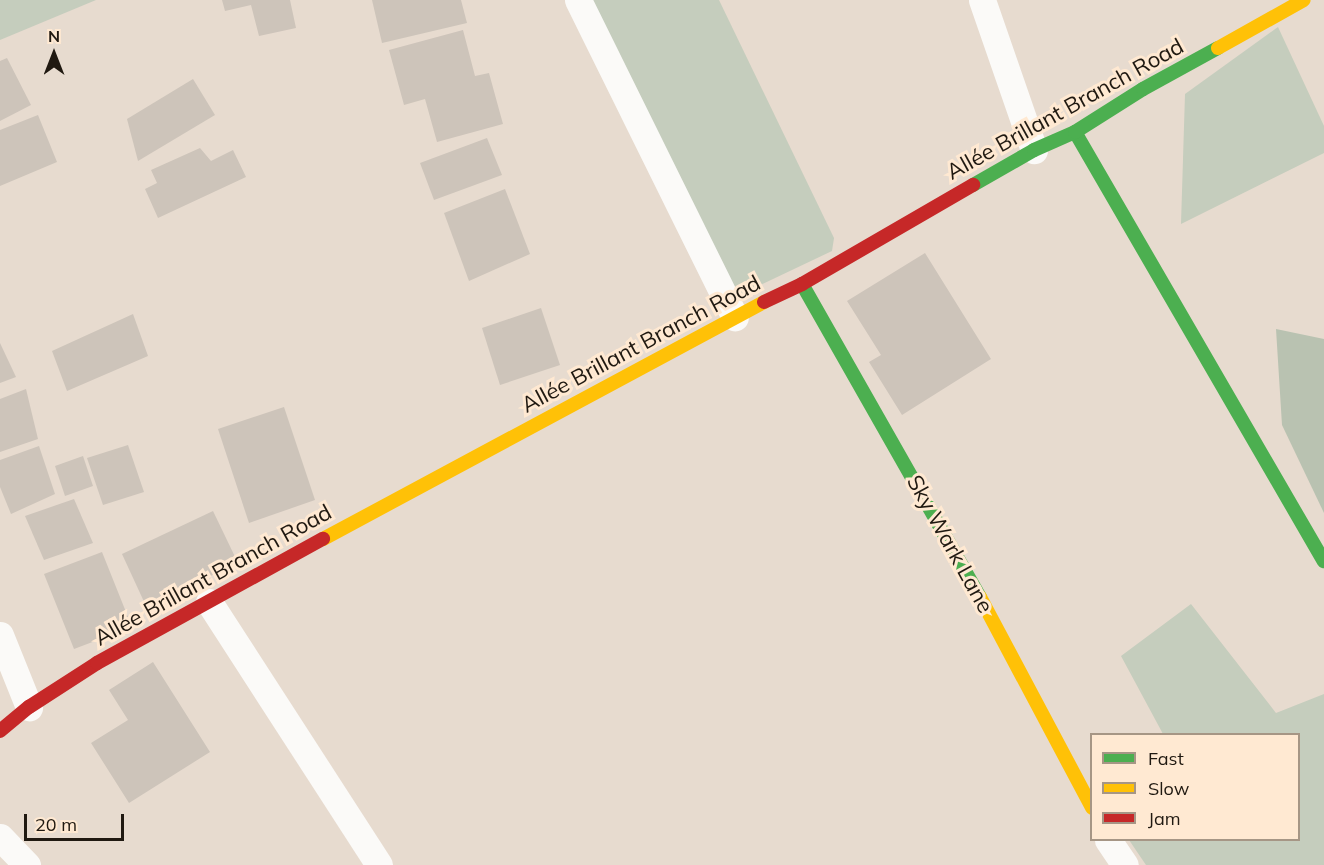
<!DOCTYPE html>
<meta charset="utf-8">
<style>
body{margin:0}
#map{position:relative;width:1324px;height:865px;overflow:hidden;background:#e7dbcf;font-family:Mulish,sans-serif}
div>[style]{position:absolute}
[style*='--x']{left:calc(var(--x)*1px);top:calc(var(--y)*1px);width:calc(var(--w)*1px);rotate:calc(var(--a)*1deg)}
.green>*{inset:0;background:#c5cdbd}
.forest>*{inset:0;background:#b9c2b1}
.building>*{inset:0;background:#cdc4ba}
.street>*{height:27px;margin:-13.5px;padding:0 13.5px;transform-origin:13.5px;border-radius:13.5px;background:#fbfaf8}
.fast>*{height:14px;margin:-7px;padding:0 7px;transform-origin:7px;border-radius:7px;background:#4caf50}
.slow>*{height:14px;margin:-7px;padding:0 7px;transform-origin:7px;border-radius:7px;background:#ffc107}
.jam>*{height:14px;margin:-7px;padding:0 7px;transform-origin:7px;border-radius:7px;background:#c62828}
span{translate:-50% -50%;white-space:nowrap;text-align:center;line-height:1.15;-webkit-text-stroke:6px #ffe9d2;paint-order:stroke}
.street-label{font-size:22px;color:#201911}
.legend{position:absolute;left:1090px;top:733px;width:210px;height:108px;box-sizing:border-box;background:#ffe9d2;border:2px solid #a69685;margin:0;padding:8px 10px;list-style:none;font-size:18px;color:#201911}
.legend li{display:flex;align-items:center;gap:12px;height:30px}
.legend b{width:30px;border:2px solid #a69685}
.north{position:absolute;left:24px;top:24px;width:60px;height:60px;-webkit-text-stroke:4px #ffe9d2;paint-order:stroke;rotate:0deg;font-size:16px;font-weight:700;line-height:24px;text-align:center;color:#201911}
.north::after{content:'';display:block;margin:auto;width:21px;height:27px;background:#201911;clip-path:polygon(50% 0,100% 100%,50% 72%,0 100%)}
.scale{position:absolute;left:24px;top:814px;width:100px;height:27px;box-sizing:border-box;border:3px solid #201911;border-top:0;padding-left:8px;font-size:18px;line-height:21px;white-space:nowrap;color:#201911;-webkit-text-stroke:4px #ffe9d2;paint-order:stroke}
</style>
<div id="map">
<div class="green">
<i style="clip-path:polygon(0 0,96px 0,0 40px)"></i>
<i style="clip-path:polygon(591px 0,719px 0,834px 238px,832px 251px,737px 296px)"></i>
<i style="clip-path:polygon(1278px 27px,1324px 126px,1324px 153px,1181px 224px,1185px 94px)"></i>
<i style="clip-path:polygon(1191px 604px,1276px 713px,1324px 694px,1324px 865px,1146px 865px,1129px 840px,1298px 840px,1298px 734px,1163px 734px,1121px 656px)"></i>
</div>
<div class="forest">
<i style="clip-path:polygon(1276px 329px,1324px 339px,1324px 513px,1282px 425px)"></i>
</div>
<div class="building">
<i style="clip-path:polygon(222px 0,290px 0,296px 28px,259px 36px,251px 5px,225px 11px)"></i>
<i style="clip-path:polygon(372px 0,461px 0,467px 23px,382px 43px)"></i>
<i style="clip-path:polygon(463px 30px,475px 76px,489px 73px,503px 124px,437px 142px,425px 99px,404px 105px,389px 50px)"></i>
<i style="clip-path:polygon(7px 58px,31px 105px,0 121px,0 61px)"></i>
<i style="clip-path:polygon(193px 79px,215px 115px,138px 161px,127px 119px)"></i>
<i style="clip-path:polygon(38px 115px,57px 162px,0 186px,0 130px)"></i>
<i style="clip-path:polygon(487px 138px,502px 175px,434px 200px,420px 163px)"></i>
<i style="clip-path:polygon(200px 148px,211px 161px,233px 150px,246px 177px,158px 218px,145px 189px,157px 183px,151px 170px)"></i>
<i style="clip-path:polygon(505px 189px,530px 254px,469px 281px,444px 213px)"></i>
<i style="clip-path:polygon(925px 253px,991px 359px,902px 415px,869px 362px,881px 355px,847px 301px)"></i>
<i style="clip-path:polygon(541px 308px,560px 365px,500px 385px,482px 328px)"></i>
<i style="clip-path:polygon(133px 314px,148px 356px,67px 391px,52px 351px)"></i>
<i style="clip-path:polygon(0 343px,16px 377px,0 383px)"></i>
<i style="clip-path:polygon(26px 389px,38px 439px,0 452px,0 399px)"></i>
<i style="clip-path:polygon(284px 407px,315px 500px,249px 523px,218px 429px)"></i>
<i style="clip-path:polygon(128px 445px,144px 492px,103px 505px,87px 458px)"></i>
<i style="clip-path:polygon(39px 446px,55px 494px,11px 514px,0 487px,0 460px)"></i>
<i style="clip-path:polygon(83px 456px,93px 486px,65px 496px,55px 466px)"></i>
<i style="clip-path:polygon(74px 499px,93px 543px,44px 560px,25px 516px)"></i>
<i style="clip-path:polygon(213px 511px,238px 563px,146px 606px,122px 554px)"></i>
<i style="clip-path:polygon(102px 552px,132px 627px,74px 649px,44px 574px)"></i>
<i style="clip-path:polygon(153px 662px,210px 752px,129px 803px,91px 743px,128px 720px,109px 690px)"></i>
</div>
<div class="street">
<i style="--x:578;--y:0;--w:354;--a:63.7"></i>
<i style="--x:982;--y:0;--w:159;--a:70.9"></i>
<i style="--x:209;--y:602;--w:313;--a:57.1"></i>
<i style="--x:0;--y:635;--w:78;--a:68.1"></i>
<i style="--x:0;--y:837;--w:39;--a:46"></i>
<i style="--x:1108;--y:840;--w:30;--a:56"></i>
</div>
<div class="fast">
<i style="--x:1075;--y:132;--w:496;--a:59.9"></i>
<i style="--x:973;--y:185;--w:70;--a:-29.8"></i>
<i style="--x:1034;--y:150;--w:45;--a:-23.7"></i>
<i style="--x:1075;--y:132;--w:80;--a:-32.3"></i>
<i style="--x:1143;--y:89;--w:85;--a:-28.7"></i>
<i style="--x:802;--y:284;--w:360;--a:60.4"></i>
</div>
<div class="slow">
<i style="--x:1218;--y:48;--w:98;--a:-29.2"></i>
<i style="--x:323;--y:539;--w:501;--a:-28.25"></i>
<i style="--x:980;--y:597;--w:239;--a:62"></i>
</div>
<div class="jam">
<i style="--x:764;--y:302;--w:42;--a:-25.3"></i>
<i style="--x:802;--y:284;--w:198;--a:-30.1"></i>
<i style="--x:0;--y:731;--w:38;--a:-40"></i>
<i style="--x:29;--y:707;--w:81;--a:-32.9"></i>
<i style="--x:97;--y:663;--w:258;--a:-28.8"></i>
</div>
<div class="street-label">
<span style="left:1065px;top:109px;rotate:-29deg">Allée Brillant Branch Road</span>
<span style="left:641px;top:344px;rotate:-28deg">Allée Brillant Branch Road</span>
<span style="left:950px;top:544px;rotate:61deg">Sky Wark Lane</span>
<span style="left:213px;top:575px;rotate:-29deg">Allée Brillant Branch Road</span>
</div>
<ul class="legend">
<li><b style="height:8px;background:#4caf50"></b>Fast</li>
<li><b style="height:8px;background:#ffc107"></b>Slow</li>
<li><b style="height:8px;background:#c62828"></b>Jam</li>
</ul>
<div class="north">N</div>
<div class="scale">20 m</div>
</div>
